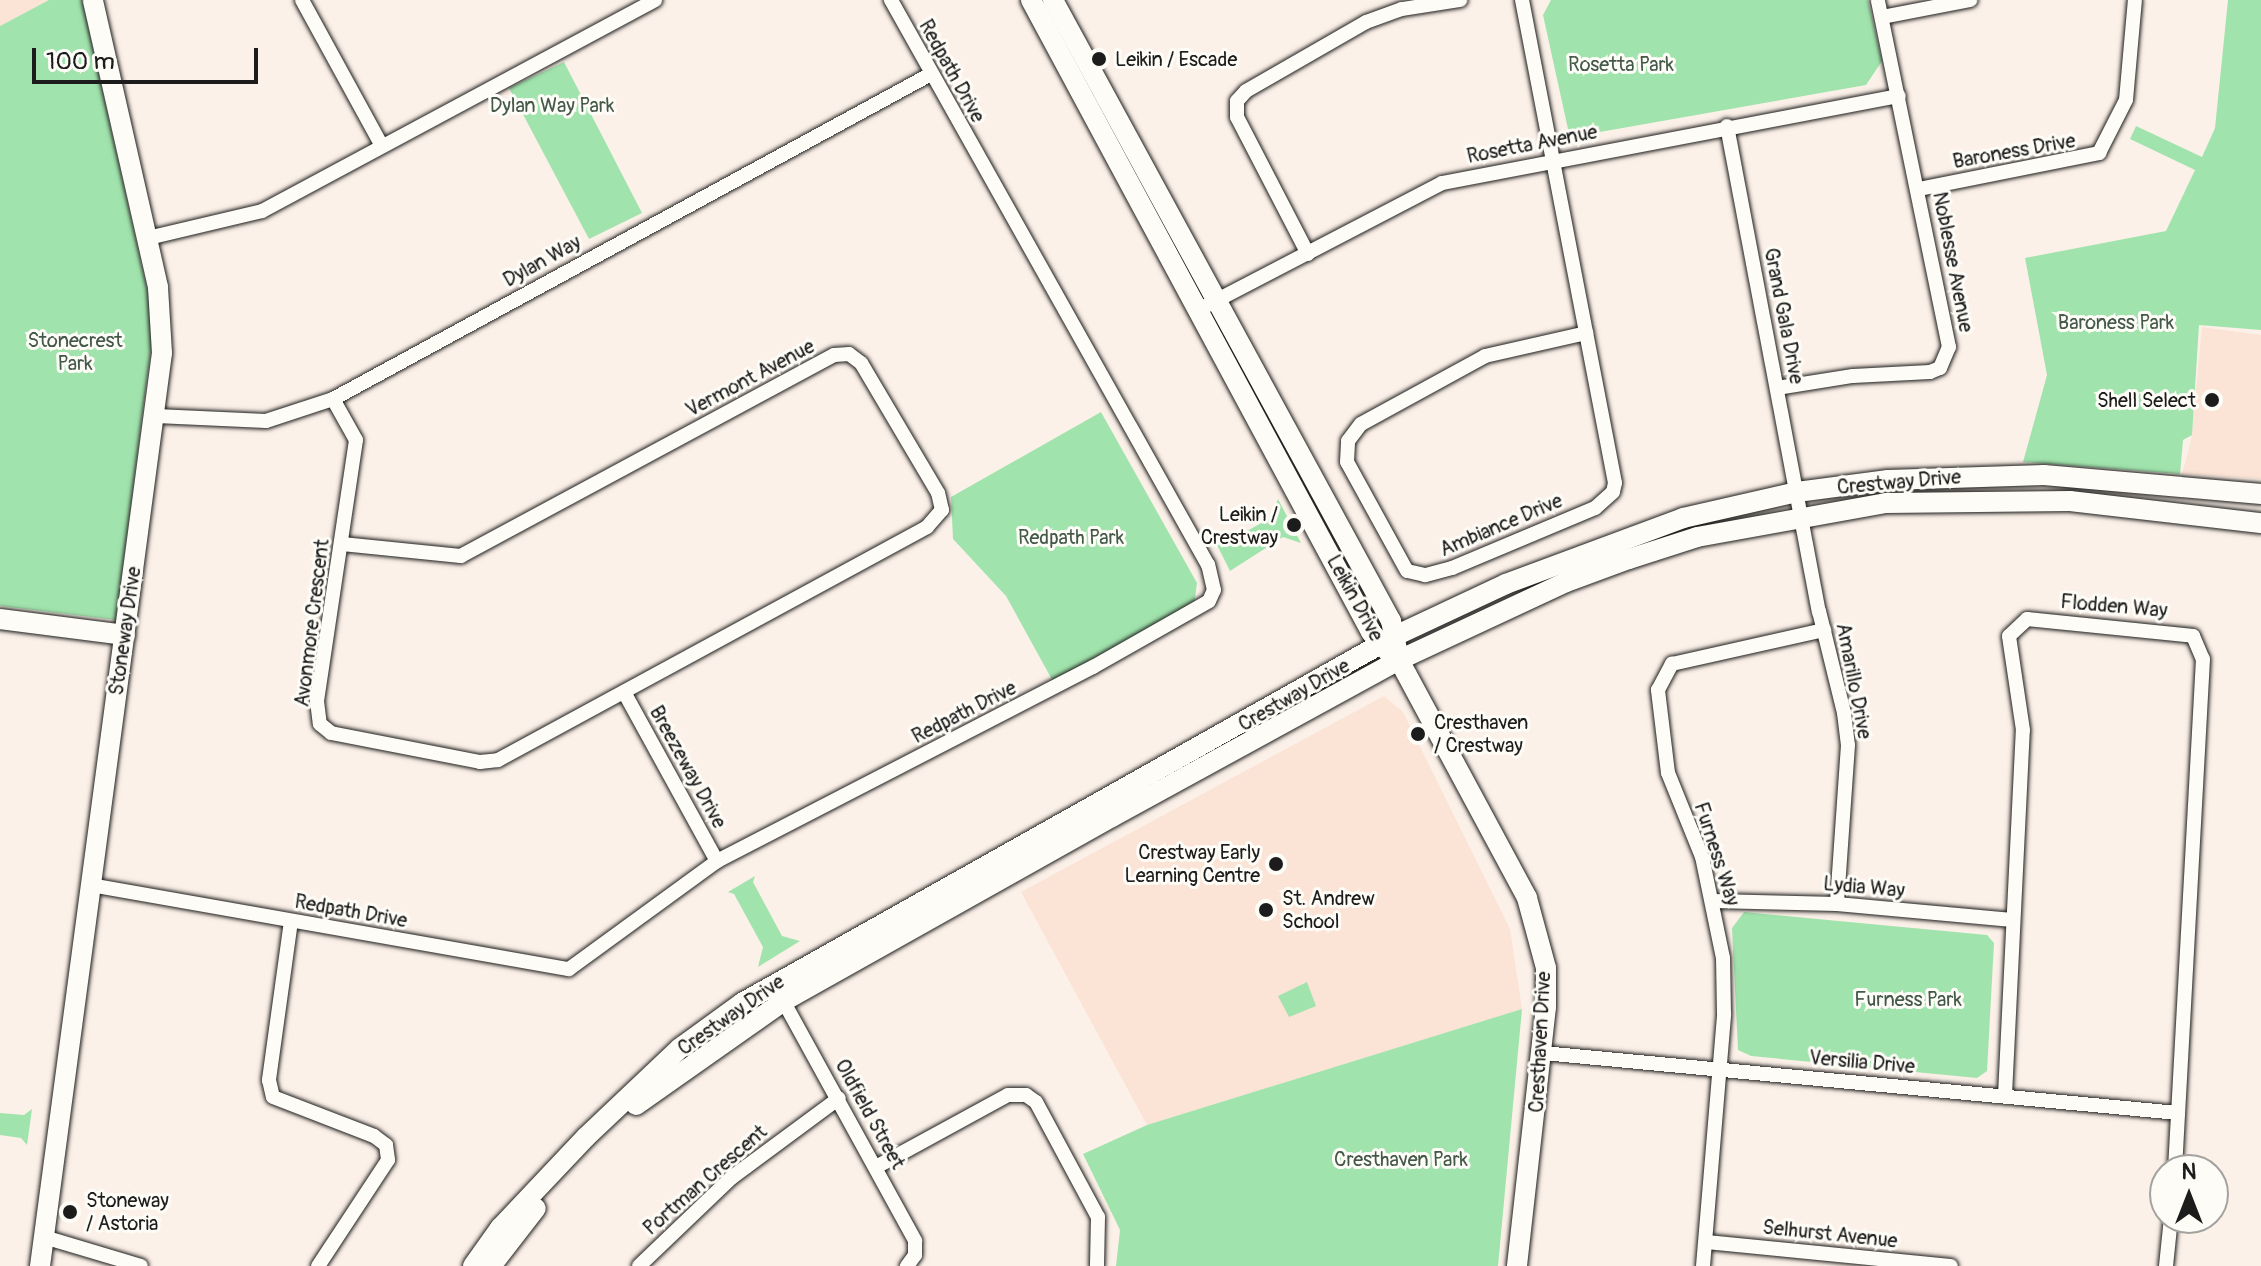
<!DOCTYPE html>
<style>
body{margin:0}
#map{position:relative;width:2261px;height:1266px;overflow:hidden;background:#fcf1e8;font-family:Pangolin,sans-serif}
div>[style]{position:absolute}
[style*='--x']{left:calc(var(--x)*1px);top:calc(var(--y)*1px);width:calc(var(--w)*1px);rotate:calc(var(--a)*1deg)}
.built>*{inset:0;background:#fbe3d6}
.green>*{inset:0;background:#a1e3ad}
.roads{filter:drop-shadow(0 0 2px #1c1c1c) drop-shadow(0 0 2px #1c1c1c)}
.street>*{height:14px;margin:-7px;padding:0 7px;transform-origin:7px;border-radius:7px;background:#fdfcf7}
.secondary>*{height:20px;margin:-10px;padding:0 10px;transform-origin:10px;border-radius:10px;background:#fdfcf7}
.dots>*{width:22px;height:22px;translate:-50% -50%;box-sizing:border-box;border:4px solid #fdfcf7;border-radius:50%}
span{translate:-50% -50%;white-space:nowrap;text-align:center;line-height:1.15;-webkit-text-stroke:6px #fdfcf7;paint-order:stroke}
.poi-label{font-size:20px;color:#1c1c1c}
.left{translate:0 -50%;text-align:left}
.right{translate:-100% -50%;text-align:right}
.park-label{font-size:20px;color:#445848}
.street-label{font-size:20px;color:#1c1c1c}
.north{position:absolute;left:2149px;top:1154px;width:80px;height:80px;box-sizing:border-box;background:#fdfcf7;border:2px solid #a3a29f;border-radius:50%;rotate:0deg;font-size:22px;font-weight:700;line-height:32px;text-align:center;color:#1c1c1c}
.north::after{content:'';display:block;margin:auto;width:28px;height:36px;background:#1c1c1c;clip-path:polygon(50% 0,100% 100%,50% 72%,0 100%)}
.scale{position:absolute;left:32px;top:48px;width:226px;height:36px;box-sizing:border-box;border:4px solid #1c1c1c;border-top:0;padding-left:10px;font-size:24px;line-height:28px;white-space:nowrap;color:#1c1c1c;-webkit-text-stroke:6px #fdfcf7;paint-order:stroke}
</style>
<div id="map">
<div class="built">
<i style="clip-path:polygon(0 0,49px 0,0 26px)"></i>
<i style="clip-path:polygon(2202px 327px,2261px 335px,2261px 479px,2182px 474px,2191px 441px)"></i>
<i style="clip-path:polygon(1384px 696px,1403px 712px,1510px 929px,1522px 1009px,1147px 1125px,1021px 892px)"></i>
</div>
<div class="green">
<i style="clip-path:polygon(49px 0,82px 0,149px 298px,152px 340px,116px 620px,0 606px,0 26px)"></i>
<i style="clip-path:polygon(1551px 0,1868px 0,1882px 61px,1866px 85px,1577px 136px,1568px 129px,1543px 15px)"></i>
<i style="clip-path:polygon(2228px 0,2261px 0,2261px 330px,2199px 325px,2192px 435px,2183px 440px,2180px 474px,2023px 462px,2047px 375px,2025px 258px,2166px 231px,2195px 170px,2130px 139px,2136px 126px,2202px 157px,2215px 128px)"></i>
<i style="clip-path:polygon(564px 62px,642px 213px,589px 239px,509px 88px)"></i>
<i style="clip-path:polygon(1101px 412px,1197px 583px,1193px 612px,1055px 685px,1006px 596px,953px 539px,951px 497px)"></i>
<i style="clip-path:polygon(1278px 499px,1301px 543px,1283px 537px,1230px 571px,1216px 543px,1222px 545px,1272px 517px)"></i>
<i style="clip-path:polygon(755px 876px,753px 882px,782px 936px,800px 941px,758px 967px,763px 947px,734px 894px,728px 892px)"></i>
<i style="clip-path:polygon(1744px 912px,1987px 935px,1994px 943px,1987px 1071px,1977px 1078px,1751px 1056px,1738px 1050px,1732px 928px)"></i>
<i style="clip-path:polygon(1307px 982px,1316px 1006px,1289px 1017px,1278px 996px)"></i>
<i style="clip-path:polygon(1522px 1009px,1498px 1266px,1116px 1266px,1120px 1230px,1083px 1154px,1147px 1125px)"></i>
<i style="clip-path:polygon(32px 1109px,27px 1145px,21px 1138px,0 1135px,0 1113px,24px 1115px)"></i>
</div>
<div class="roads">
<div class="street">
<i style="--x:302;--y:0;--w:166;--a:61.3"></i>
<i style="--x:1522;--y:0;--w:492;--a:79.1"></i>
<i style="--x:1615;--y:483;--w:9;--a:103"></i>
<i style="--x:1613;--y:492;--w:24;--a:138"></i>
<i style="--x:1595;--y:508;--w:155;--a:157.2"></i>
<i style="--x:1452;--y:568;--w:28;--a:165"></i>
<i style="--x:1425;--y:575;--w:18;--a:-167"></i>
<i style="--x:1407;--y:571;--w:124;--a:-118.8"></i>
<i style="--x:1347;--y:462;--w:21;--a:-87"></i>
<i style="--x:1348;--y:441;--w:21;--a:-53"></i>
<i style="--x:1361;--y:424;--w:141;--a:-28.7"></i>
<i style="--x:1485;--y:356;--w:104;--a:-12.8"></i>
<i style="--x:1882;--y:17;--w:90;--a:-10.9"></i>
<i style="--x:1727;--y:126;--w:494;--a:79.3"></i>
<i style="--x:1819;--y:611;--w:105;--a:76.2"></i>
<i style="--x:1844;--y:713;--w:32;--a:83"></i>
<i style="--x:1848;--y:745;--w:159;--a:94"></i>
<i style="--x:1919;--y:189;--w:184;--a:-11.3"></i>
<i style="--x:2099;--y:153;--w:59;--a:-63"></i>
<i style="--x:2126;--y:100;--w:100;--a:-84.9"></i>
<i style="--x:148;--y:238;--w:117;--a:-13.3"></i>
<i style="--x:262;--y:211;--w:446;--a:-28.2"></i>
<i style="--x:1308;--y:254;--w:154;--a:-117.4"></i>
<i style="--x:1237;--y:117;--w:16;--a:-90"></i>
<i style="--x:1237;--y:101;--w:13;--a:-48"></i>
<i style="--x:1246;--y:91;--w:138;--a:-29.9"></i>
<i style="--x:1366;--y:22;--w:38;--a:-20"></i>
<i style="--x:1402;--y:9;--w:59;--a:-8.8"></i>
<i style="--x:1200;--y:309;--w:273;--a:-27.5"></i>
<i style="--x:1442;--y:183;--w:465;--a:-10.8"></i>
<i style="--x:1777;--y:388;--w:77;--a:-9"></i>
<i style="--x:1853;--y:376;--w:77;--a:-3"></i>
<i style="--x:1930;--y:372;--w:11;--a:-22"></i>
<i style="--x:1940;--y:368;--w:23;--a:-67"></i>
<i style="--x:1949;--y:347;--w:354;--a:-101.6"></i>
<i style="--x:333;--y:399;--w:47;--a:60.7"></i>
<i style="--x:356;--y:440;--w:264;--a:98.5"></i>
<i style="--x:317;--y:701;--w:23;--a:83"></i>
<i style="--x:320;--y:724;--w:14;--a:39"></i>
<i style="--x:331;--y:733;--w:152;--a:11"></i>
<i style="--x:480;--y:762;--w:18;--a:-6"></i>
<i style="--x:498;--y:760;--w:488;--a:-28.5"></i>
<i style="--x:927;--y:527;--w:23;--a:-49"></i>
<i style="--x:942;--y:510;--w:17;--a:-103"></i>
<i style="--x:938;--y:493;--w:151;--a:-120.6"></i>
<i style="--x:861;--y:363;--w:15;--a:-143"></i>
<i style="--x:849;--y:354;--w:15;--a:176"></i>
<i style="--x:834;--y:355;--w:424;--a:151.7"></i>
<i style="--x:461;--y:556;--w:120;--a:-174.2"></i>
<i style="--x:156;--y:416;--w:110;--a:2.6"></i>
<i style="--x:266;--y:421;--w:71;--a:-18.2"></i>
<i style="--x:333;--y:399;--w:681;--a:-28.52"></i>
<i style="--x:624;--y:692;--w:193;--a:61.2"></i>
<i style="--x:91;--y:885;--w:485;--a:10"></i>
<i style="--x:569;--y:969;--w:183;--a:-36.1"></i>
<i style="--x:717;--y:861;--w:423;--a:-27.3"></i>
<i style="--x:1093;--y:667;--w:133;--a:-29.6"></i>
<i style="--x:1209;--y:601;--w:12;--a:-66"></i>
<i style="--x:1214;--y:590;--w:26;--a:-103"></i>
<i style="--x:1208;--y:565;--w:648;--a:-119.3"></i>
<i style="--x:1714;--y:901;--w:123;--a:1.4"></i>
<i style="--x:1837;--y:904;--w:176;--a:5.2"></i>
<i style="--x:291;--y:921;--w:161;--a:97.9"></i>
<i style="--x:269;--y:1080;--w:17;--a:77"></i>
<i style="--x:273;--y:1097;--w:108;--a:21.1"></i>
<i style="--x:374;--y:1136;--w:15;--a:37"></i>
<i style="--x:386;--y:1145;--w:15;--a:82"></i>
<i style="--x:388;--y:1160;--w:127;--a:123.4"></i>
<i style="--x:780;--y:995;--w:281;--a:61.2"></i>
<i style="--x:915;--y:1241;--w:14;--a:90"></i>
<i style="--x:915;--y:1255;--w:14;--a:126"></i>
<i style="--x:1543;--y:1053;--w:638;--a:5.4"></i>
<i style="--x:2005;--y:1095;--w:365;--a:-87.2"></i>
<i style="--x:2023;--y:730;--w:95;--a:-98.5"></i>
<i style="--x:2009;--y:636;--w:25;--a:-43"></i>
<i style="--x:2027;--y:619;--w:167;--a:5.8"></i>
<i style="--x:2193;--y:636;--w:25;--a:67"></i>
<i style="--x:2203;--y:659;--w:512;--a:93.14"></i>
<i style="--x:876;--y:1167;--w:150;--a:-28.6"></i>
<i style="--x:1008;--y:1095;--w:18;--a:0"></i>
<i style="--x:1026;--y:1095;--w:12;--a:35"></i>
<i style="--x:1036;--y:1102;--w:131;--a:61.7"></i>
<i style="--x:1098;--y:1217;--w:49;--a:91.2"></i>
<i style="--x:44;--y:1237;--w:101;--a:16.6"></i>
<i style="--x:1706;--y:1242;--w:246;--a:5.6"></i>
<i style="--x:639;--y:1266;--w:127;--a:-43.7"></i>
<i style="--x:731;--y:1178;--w:134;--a:-36.5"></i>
<i style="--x:1703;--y:1266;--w:253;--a:-85.2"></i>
<i style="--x:1724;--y:1014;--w:56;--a:-91"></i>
<i style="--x:1723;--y:958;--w:103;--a:-101.7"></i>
<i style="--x:1702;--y:857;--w:91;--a:-112"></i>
<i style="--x:1668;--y:773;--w:84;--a:-96.9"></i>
<i style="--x:1658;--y:690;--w:30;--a:-62"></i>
<i style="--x:1672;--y:664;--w:156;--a:-12.6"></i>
<i style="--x:2166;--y:1266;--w:48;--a:-84.1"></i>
</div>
<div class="secondary">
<i style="--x:1031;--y:0;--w:718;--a:61.72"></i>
<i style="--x:1371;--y:632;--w:28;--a:49"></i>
<i style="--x:1053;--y:0;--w:707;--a:61.44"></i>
<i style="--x:1391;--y:621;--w:40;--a:78"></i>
<i style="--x:1399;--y:660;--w:270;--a:61.7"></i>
<i style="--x:1527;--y:898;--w:73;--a:74.8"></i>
<i style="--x:1546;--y:968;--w:39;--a:90"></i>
<i style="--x:1546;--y:1007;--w:261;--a:96.4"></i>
<i style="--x:0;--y:619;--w:126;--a:7.3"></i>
<i style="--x:636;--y:1105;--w:181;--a:-35.1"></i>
<i style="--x:784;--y:1001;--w:376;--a:-29.3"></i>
<i style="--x:1112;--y:817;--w:327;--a:-28.7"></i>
<i style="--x:1399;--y:660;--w:184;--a:-25"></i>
<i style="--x:1566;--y:582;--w:67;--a:-20.1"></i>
<i style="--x:1629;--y:559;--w:71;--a:-17.9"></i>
<i style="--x:1697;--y:537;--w:192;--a:-10.2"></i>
<i style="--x:1886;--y:503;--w:184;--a:-0.6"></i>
<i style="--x:2070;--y:501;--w:192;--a:6.6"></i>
<i style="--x:40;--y:1266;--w:921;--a:-82.39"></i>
<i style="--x:162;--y:353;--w:66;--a:-93.5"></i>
<i style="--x:158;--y:287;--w:294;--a:-102.8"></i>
<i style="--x:473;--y:1266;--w:47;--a:-54.6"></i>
<i style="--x:500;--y:1228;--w:125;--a:-46.6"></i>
<i style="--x:586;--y:1137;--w:129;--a:-43.4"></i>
<i style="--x:680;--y:1048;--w:77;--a:-36"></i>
<i style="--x:742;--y:1003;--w:751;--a:-29.33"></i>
<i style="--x:1397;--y:635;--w:120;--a:-25.1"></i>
<i style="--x:1506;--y:584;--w:189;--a:-20.4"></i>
<i style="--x:1683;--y:518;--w:117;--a:-12.8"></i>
<i style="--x:1797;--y:492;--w:92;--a:-7.5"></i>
<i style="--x:1888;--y:480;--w:156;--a:-1.8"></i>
<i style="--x:2044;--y:475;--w:218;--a:5"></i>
<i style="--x:491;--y:1266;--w:73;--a:-52.2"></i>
</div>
</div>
<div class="dots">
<i style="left:1099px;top:59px;background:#1c1c1c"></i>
<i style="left:2212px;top:400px;background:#1c1c1c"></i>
<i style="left:1294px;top:525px;background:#1c1c1c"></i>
<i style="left:1418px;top:734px;background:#1c1c1c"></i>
<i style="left:1276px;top:864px;background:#1c1c1c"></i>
<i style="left:1266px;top:910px;background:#1c1c1c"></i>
<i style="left:70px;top:1212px;background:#1c1c1c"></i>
</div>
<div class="poi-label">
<span class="left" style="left:1115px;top:59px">Leikin / Escade</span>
<span class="right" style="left:2196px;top:400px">Shell Select</span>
<span class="right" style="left:1278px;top:526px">Leikin /<br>Crestway</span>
<span class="left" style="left:1434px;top:734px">Cresthaven<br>/ Crestway</span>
<span class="right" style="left:1260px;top:864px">Crestway Early<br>Learning Centre</span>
<span class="left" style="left:1282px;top:910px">St. Andrew<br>School</span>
<span class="left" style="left:86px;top:1212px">Stoneway<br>/ Astoria</span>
</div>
<div class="park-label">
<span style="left:1621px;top:64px">Rosetta Park</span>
<span style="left:552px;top:105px">Dylan Way Park</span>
<span style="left:2116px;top:322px">Baroness Park</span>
<span style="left:75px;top:352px">Stonecrest<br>Park</span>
<span style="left:1071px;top:537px">Redpath Park</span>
<span style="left:1908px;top:999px">Furness Park</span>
<span style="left:1401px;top:1159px">Cresthaven Park</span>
</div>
<div class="street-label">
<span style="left:952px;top:71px;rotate:61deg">Redpath Drive</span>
<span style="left:1532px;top:144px;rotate:-11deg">Rosetta Avenue</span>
<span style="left:2014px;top:151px;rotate:-10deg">Baroness Drive</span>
<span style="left:542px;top:261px;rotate:-29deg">Dylan Way</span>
<span style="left:1953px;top:262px;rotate:79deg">Noblesse Avenue</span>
<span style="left:1784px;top:316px;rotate:79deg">Grand Gala Drive</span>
<span style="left:750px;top:378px;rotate:-28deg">Vermont Avenue</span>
<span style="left:1899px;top:482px;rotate:-5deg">Crestway Drive</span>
<span style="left:1501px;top:525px;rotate:-23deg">Ambiance Drive</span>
<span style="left:1355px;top:598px;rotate:61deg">Leikin Drive</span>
<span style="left:2114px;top:606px;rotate:5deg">Flodden Way</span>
<span style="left:312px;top:623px;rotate:-83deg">Avonmore Crescent</span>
<span style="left:125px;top:631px;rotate:-82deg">Stoneway Drive</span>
<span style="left:1854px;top:681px;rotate:79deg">Amarillo Drive</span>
<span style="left:1294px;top:695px;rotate:-30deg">Crestway Drive</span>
<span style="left:964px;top:712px;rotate:-27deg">Redpath Drive</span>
<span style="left:688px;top:767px;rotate:61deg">Breezeway Drive</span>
<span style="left:1717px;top:854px;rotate:72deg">Furness Way</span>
<span style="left:1864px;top:887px;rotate:5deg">Lydia Way</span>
<span style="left:351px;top:911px;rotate:10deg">Redpath Drive</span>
<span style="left:731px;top:1015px;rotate:-35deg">Crestway Drive</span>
<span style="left:1540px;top:1042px;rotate:-87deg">Cresthaven Drive</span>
<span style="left:1862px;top:1062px;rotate:5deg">Versilia Drive</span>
<span style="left:870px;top:1114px;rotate:61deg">Oldfield Street</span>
<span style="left:705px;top:1180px;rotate:-41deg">Portman Crescent</span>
<span style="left:1830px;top:1234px;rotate:6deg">Selhurst Avenue</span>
</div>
<div class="north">N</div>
<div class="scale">100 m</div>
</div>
